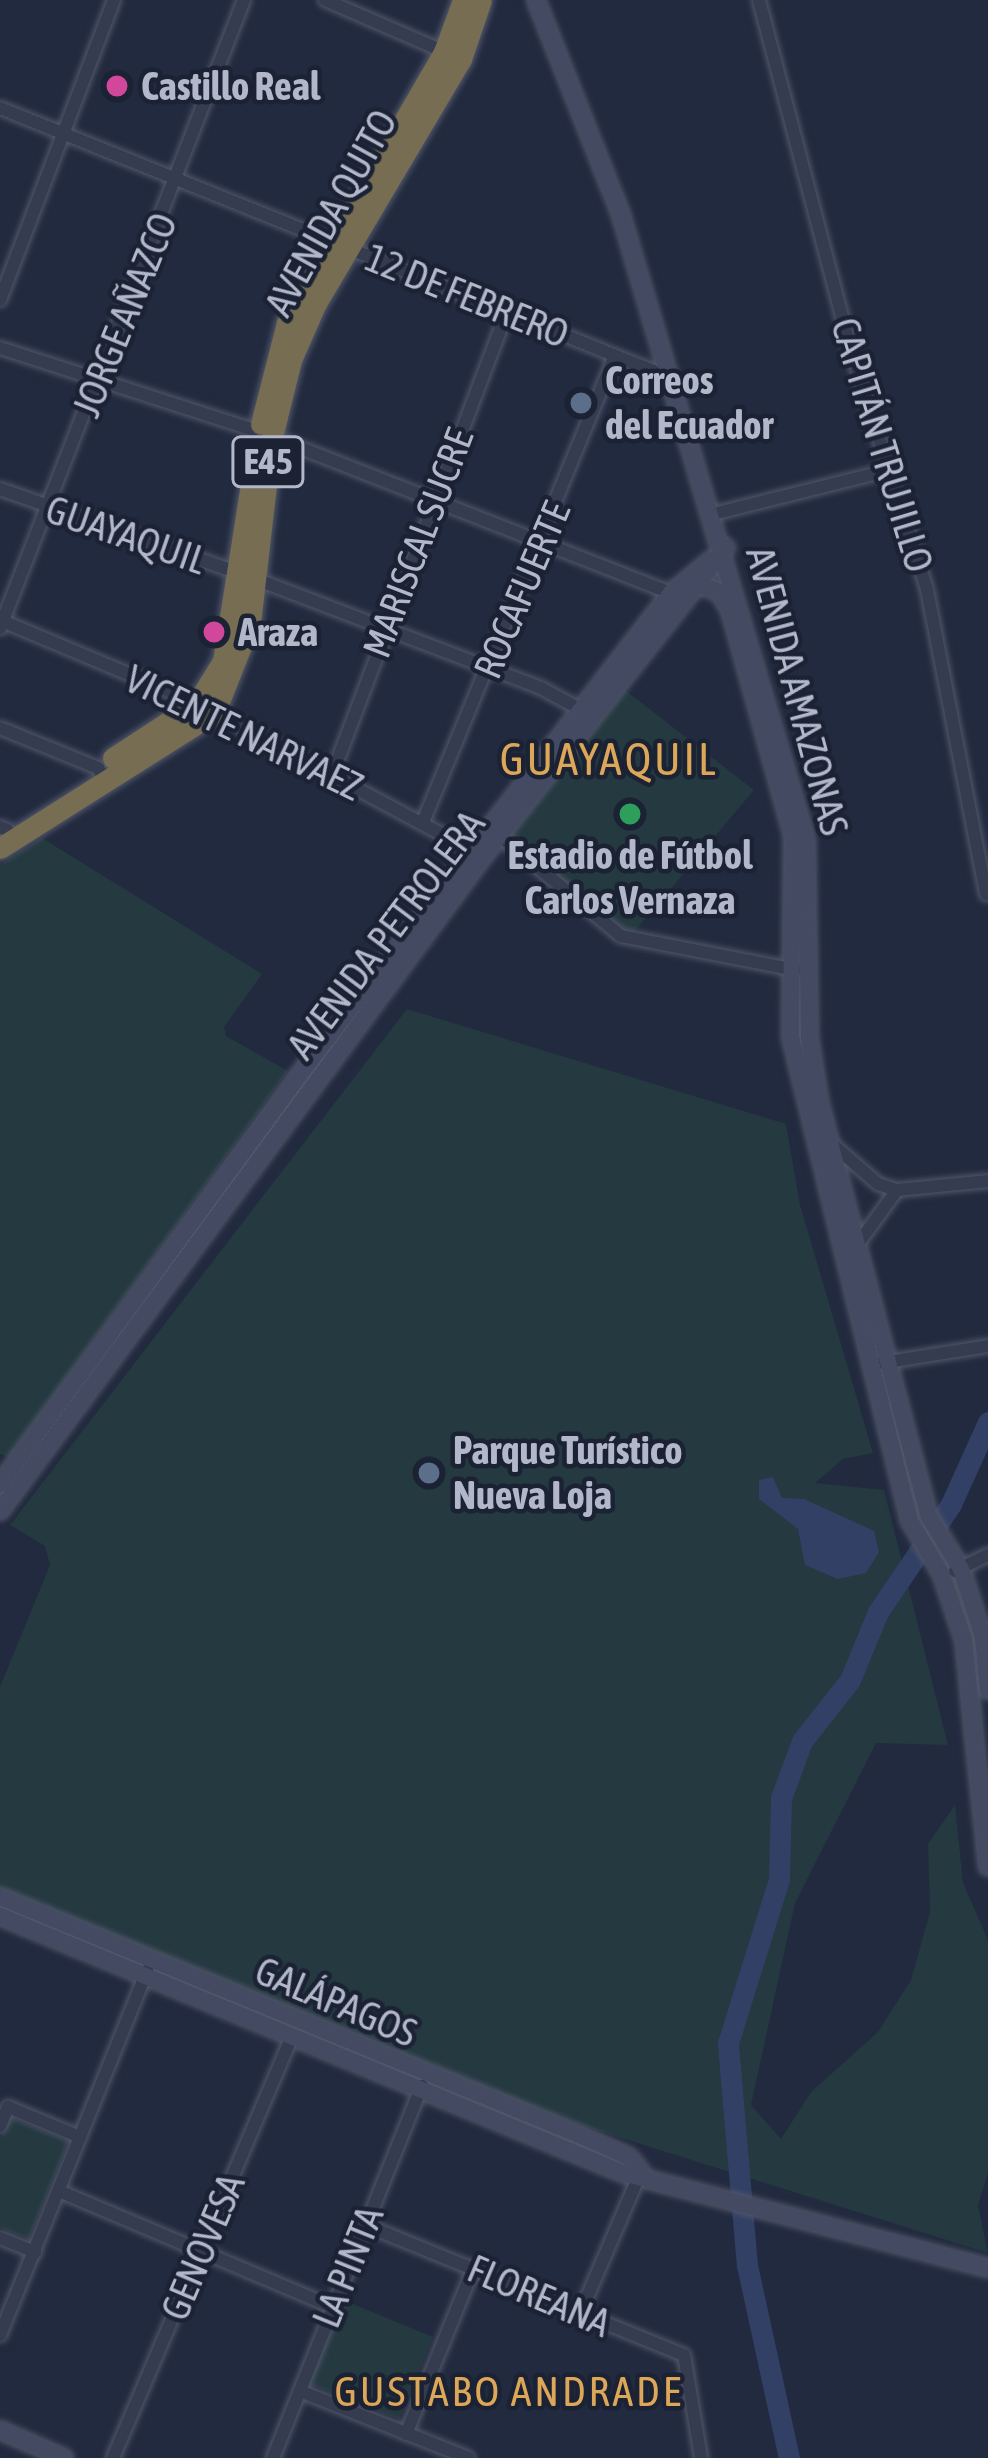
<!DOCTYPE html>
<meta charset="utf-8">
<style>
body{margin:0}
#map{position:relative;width:988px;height:2458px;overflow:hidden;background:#222a3f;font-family:"Asap Condensed",sans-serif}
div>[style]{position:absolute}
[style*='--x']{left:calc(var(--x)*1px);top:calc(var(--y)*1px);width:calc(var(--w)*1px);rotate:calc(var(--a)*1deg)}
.green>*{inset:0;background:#243940}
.water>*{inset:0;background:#324066}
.river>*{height:21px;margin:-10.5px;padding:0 10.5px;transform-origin:10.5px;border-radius:10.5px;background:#324066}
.roads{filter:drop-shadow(0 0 3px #51576a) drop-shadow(0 0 3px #51576a)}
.street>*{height:12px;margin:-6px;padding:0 6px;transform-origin:6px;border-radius:6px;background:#363c4f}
.secondary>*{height:16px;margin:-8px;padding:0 8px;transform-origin:8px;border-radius:8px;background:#434a62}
.highway>*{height:21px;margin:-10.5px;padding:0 10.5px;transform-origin:10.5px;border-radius:10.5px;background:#766d52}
.dots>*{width:33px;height:33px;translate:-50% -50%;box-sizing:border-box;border:6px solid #1b2234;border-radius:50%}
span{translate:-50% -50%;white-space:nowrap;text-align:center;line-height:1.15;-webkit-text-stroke:9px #1b2234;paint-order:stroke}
.shield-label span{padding:3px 9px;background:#1b2234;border:3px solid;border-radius:9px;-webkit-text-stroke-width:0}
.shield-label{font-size:36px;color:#b2b7ca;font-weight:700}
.poi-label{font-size:39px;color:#b2b7ca;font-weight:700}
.left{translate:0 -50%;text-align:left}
.street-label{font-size:39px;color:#b2b7ca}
.neighbourhood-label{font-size:42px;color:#dda759;letter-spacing:3px}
.quarter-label{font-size:45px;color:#dda759;letter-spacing:3px}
</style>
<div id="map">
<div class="green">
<i style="clip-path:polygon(625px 690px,754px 790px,631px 936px,508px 838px)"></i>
<i style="clip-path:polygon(42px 838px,262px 974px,224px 1027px,226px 1036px,288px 1071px,9px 1457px,0 1454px,0 865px)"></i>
<i style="clip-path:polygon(407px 1009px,786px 1124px,800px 1205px,873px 1453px,843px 1459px,815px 1483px,884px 1490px,948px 1745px,876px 1743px,795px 1903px,751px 2105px,781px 2139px,811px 2092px,878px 2032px,911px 1980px,930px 1912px,928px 1844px,955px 1805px,963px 1883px,988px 1940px,988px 2173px,978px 2205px,988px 2253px,574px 2123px,0 1900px,0 1687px,50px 1565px,45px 1546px,10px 1525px)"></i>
<i style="clip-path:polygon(9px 2117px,69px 2141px,29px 2239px,0 2228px,0 2138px)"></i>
<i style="clip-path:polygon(341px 2299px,433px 2337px,399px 2419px,307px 2383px)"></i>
</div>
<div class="water">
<i style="clip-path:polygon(773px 1477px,782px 1498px,804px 1499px,874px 1531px,879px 1552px,866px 1573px,838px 1579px,805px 1565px,798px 1529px,759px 1499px,759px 1480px)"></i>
</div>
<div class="river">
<i style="--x:789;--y:2458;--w:197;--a:-102.3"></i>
<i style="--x:747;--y:2266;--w:224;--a:-94.9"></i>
<i style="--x:728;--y:2043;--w:172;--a:-72.7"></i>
<i style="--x:779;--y:1879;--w:81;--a:-88.6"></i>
<i style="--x:781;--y:1798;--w:61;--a:-69.8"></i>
<i style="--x:802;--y:1741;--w:78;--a:-51.8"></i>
<i style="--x:850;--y:1680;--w:74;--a:-67.6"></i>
<i style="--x:878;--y:1612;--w:130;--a:-55.9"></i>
<i style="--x:951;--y:1504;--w:90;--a:-65.7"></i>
</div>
<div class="roads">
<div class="street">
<i style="--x:325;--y:0;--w:131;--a:23.4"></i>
<i style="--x:759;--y:0;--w:362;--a:75.3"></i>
<i style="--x:851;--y:350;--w:252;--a:72.4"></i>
<i style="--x:927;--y:590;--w:310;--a:79"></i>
<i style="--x:0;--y:108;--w:720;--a:21.93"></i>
<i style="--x:0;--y:300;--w:321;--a:-69.2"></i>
<i style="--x:0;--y:348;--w:273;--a:17.9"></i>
<i style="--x:260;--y:432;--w:445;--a:21.4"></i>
<i style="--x:0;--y:489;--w:268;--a:19.4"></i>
<i style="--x:253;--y:578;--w:308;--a:20.9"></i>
<i style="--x:541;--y:688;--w:50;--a:28.6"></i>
<i style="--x:713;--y:514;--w:181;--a:-14"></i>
<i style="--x:0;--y:620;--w:214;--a:22.8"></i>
<i style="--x:197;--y:703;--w:318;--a:28.2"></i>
<i style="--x:0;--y:628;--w:674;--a:-68.77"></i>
<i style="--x:0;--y:728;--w:106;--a:22.2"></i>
<i style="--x:98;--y:768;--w:13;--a:58"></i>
<i style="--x:332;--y:775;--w:495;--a:-69.3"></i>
<i style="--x:423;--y:822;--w:504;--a:-67.61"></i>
<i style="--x:0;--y:827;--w:8;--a:23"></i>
<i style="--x:500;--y:836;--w:157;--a:39.6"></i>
<i style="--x:621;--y:936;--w:178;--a:11"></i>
<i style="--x:832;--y:1144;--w:61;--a:41"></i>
<i style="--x:878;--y:1184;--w:20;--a:18"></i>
<i style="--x:897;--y:1190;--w:91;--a:-5.6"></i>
<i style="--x:860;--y:1241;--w:63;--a:-54"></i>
<i style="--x:882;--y:1363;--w:107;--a:-9.1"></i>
<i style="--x:955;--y:1571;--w:37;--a:-26"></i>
<i style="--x:0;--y:2126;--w:21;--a:-67"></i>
<i style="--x:8;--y:2107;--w:78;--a:22.6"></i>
<i style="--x:59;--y:2191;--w:297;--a:23"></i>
<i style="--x:365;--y:2225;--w:344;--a:22.2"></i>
<i style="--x:684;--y:2355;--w:104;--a:80.6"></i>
<i style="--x:0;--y:2238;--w:38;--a:22"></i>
<i style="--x:579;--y:2316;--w:155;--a:-66.8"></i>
<i style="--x:0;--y:2335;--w:393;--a:-68"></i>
<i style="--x:300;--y:2391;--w:181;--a:21.7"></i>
<i style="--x:406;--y:2434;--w:180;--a:-67.8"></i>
<i style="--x:113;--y:2458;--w:457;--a:-67"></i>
<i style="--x:273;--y:2458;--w:401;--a:-68.2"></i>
</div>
<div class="secondary">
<i style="--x:536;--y:0;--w:231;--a:68.4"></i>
<i style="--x:621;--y:215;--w:651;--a:73.49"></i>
<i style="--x:806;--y:839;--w:198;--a:89.1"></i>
<i style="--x:809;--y:1037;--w:65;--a:81.1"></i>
<i style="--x:819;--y:1101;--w:430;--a:75.2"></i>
<i style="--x:929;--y:1517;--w:61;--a:58.4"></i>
<i style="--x:961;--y:1569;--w:71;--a:71.8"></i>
<i style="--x:983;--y:1636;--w:54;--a:84.7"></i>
<i style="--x:700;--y:585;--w:20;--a:20"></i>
<i style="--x:719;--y:592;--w:21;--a:59"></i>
<i style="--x:730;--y:610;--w:234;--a:74.4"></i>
<i style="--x:793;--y:835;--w:202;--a:90.6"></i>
<i style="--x:791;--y:1037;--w:498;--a:76.2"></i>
<i style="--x:910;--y:1521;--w:63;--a:59.3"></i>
<i style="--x:942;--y:1575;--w:69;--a:71.3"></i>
<i style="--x:964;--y:1640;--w:228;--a:84"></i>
<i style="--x:0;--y:1484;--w:497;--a:-53.8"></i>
<i style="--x:293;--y:1083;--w:619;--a:-52.35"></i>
<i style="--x:671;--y:593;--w:52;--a:-39.5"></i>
<i style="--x:0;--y:1511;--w:812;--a:-53.57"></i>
<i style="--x:482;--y:858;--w:395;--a:-51.8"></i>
<i style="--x:0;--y:1897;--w:629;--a:22.33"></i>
<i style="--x:582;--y:2136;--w:51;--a:24.1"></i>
<i style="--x:629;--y:2157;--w:19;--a:51"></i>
<i style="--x:0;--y:1916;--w:674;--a:22.42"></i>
<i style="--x:623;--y:2173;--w:377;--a:14.6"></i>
<i style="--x:0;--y:2430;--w:70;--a:23.6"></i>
</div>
<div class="highway">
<i style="--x:261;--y:424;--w:104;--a:-75.6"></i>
<i style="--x:287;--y:323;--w:313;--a:-59.9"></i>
<i style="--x:444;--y:52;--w:55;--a:-69.9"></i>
<i style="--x:113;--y:758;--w:100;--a:-33.2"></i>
<i style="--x:197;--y:703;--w:49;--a:-58.2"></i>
<i style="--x:223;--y:661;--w:191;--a:-81"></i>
<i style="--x:0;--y:848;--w:254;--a:-32.3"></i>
<i style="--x:215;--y:712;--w:96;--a:-68.5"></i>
<i style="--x:250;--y:623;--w:183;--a:-83.4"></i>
<i style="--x:271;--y:441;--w:83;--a:-76.1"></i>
<i style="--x:291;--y:360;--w:62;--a:-66.3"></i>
<i style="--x:316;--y:303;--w:284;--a:-59.3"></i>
<i style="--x:461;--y:59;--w:62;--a:-71.3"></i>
</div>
</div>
<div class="dots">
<i style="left:117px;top:86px;background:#d1479c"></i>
<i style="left:581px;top:403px;background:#5c6f8a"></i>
<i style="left:214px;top:632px;background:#d1479c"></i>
<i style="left:630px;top:814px;background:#2e9e5b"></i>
<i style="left:429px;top:1473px;background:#5c6f8a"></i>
</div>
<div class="shield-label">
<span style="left:268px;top:462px">E45</span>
</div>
<div class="poi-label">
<span class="left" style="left:141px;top:86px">Castillo Real</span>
<span class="left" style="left:605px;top:403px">Correos<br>del Ecuador</span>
<span class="left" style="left:238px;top:632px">Araza</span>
<span style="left:630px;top:878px">Estadio de Fútbol<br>Carlos Vernaza</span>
<span class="left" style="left:453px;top:1473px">Parque Turístico<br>Nueva Loja</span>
</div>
<div class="street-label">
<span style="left:331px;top:213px;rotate:-61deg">AVENIDA QUITO</span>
<span style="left:467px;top:296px;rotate:22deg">12 DE FEBRERO</span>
<span style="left:125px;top:315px;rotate:-68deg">JORGE AÑAZCO</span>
<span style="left:882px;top:445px;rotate:73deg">CAPITÁN TRUJILLO</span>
<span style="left:126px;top:535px;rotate:19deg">GUAYAQUIL</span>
<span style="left:418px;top:543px;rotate:-69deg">MARISCAL SUCRE</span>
<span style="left:522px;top:590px;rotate:-67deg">ROCAFUERTE</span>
<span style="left:797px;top:691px;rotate:75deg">AVENIDA AMAZONAS</span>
<span style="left:244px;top:733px;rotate:26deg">VICENTE NARVAEZ</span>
<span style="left:386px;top:935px;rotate:-53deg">AVENIDA PETROLERA</span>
<span style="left:336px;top:2002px;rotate:23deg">GALÁPAGOS</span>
<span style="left:203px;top:2247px;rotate:-67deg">GENOVESA</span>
<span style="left:348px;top:2267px;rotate:-68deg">LA PINTA</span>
<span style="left:539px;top:2296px;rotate:23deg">FLOREANA</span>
</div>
<div class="neighbourhood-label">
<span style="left:509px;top:2391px">GUSTABO ANDRADE</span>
</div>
<div class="quarter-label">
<span style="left:609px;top:760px">GUAYAQUIL</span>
</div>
</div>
